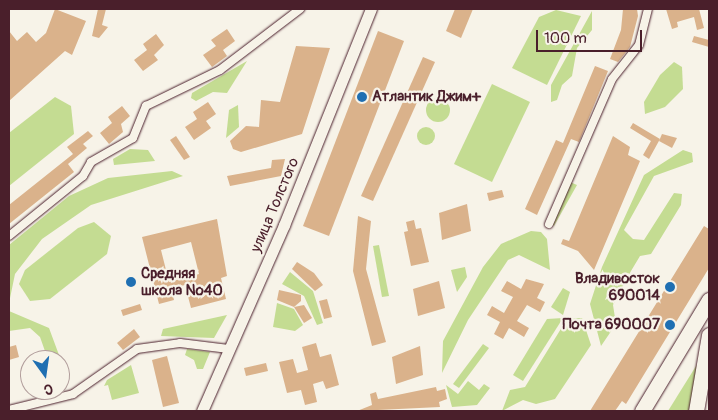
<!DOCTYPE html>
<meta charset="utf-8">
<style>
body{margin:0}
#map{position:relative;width:718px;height:420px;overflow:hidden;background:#f7f3e8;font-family:Pangolin,sans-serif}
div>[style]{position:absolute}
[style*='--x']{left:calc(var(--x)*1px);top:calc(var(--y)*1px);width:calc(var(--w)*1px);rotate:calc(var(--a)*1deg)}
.green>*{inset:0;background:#c4dc92}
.round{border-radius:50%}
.building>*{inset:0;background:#dab28b}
.roads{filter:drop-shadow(0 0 1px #4a1f2b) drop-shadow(0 0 1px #4a1f2b)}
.street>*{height:8px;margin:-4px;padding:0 4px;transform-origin:4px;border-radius:4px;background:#f7f3e8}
.secondary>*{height:11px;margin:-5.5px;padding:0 5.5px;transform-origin:5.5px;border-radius:5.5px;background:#f7f3e8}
.highway>*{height:15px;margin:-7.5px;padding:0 7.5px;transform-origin:7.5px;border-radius:7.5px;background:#f7f3e8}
.dots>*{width:14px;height:14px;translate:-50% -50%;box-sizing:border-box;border:2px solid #f7f3e8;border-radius:50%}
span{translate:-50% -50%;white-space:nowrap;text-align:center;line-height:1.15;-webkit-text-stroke:4.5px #f7f3e8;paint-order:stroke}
.poi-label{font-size:15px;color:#4a1f2b;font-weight:700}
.left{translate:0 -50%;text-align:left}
.right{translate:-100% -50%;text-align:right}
.street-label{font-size:15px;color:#4a1f2b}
.frame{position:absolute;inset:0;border:10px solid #4a1f2b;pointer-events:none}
.north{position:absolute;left:20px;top:350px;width:50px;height:50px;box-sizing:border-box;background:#f7f3e8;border:1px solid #b29e9c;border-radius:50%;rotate:166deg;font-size:14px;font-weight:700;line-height:20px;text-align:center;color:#4a1f2b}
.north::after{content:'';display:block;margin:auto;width:18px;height:22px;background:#1f6fb2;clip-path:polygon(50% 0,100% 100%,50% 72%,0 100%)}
.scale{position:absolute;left:536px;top:30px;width:106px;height:22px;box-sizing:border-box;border:2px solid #4a1f2b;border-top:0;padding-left:6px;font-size:15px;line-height:18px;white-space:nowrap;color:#4a1f2b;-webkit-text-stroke:4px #f7f3e8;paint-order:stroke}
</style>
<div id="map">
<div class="green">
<i style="clip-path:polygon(556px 10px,581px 16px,547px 85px,512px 68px,539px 17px)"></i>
<i style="clip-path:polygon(592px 11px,592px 30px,577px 48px,572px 76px,562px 85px,557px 100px,551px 102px,551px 85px)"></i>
<i style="clip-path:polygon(247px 61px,227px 93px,213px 92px,196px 101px,191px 98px,192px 93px)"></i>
<i style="clip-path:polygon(674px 62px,682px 67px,683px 89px,665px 107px,645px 114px,644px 102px,660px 75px)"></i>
<i style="clip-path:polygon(492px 84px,530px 102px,492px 182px,454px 164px)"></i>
<i style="clip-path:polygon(55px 97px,71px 106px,74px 134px,9px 186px,9px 133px)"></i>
<i class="round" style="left:426px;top:98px;width:24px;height:24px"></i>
<i style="clip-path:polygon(238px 105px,239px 127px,226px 138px,229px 110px)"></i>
<i class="round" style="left:417px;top:127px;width:18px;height:18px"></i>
<i style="clip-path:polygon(130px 149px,148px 150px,155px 161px,114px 165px,113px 159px)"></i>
<i style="clip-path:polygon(683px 150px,692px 153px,693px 162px,654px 176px,624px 230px,633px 239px,644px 240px,674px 193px,682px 194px,681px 205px,651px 254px,640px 256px,631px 271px,613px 305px,616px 324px,601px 346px,590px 304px,602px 267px,644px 175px)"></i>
<i style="clip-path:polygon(172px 171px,183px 176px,91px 205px,42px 239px,15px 274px,9px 303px,9px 245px,69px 196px,108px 178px)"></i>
<i style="clip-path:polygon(570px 182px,577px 185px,554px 226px,552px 224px)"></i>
<i style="clip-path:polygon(94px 222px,111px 236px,107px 254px,50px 299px,30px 301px,19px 284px,25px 270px,78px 228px)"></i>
<i style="clip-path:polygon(531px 231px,541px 232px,547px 239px,550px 270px,519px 255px,508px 260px,468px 320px,442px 373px,443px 341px,483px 267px,501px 244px)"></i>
<i style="clip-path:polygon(379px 245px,389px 296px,382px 297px,373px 246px)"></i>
<i style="clip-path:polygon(465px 267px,467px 277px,457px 292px,451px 270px)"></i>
<i style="clip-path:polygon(290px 272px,313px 291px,323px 323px,317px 325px,304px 296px,282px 284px)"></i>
<i style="clip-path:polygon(563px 288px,570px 292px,563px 315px,551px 307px)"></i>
<i style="clip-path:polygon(277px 303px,294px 309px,303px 325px,295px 331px,273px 327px)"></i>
<i style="clip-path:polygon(9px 311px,49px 328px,59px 355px,46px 354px,40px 337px,30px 328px,9px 331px)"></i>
<i style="clip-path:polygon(227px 315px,214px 338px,161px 336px,163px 329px)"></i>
<i style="clip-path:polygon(563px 318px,523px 381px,513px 375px,547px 319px)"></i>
<i style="clip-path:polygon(582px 318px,591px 345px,555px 399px,536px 404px,523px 400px,502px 411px,510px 390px,525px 387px,567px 319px)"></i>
<i style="clip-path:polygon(483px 344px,489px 348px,459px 388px,453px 384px)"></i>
<i style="clip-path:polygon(187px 349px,210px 352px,203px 369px,197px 369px,194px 360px,185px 355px)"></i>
<i style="clip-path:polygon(701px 358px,692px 411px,668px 411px)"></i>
<i style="clip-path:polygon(131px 365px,139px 393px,112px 400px,108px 385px,104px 386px,107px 380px)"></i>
<i style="clip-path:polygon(468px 381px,479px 390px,484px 384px,490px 388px,477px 405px,452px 407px,446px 385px,458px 394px)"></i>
</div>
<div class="building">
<i style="clip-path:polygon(55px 9px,86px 21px,72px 55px,65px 51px,9px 101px,9px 31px,17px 41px,27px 32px,36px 42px,46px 33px)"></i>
<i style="clip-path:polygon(98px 9px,106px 9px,102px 25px,108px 27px,99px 38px,92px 36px)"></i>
<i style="clip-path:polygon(455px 9px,473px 9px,461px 38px,446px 31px)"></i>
<i style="clip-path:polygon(623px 9px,637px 9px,638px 16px,630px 47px,618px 62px,610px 59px,621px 30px)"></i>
<i style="clip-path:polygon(666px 9px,699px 9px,704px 28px,697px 30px,694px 17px,677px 22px,678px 27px,672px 29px)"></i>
<i style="clip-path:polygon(227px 29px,235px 41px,223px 50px,227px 56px,212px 67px,203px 55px,216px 46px,211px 40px)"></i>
<i style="clip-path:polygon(378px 31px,404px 41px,329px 236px,303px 226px)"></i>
<i style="clip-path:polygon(156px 34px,164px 45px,154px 55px,158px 60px,143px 71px,134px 60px,147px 50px,143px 44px)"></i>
<i style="clip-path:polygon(694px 36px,709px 40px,709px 47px,692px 42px)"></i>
<i style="clip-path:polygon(296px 46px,330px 48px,302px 134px,241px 152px,233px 149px,230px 141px,246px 126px,259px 127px,261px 100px,280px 102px)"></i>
<i style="clip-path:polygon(423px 57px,435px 62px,373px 201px,361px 196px)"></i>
<i style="clip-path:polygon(595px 66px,608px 71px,579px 142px,571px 139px,537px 215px,525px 209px,556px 140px,563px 143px)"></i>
<i style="clip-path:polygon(208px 102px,216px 114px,206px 121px,211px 128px,194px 140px,185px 127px,197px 119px,193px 112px)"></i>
<i style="clip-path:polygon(122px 106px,130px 116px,121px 124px,123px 132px,109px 144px,100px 133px,112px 123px,108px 117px)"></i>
<i style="clip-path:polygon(633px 123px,660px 139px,649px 159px,643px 155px,651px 141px,630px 128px)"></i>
<i style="clip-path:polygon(88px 131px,93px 136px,83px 144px,87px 148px,68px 164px,74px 172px,9px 224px,9px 205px,73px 154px,67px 147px)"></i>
<i style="clip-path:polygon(662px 134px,677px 138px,672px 148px,659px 141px)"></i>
<i style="clip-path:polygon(176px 136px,190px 157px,184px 160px,170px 140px)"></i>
<i style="clip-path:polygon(613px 136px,630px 147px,628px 155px,640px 161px,594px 270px,578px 251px,561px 244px,563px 239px,569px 241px)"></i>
<i style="clip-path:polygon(285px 159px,281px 176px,230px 186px,227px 176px,271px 168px,272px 160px)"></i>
<i style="clip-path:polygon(502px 190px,504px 197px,489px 201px,487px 193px)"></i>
<i style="clip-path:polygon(467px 204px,471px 231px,442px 240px,439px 213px)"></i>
<i style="clip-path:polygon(358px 216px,371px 221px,366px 269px,386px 342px,372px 346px,353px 271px)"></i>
<i style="clip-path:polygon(evenodd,217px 219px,227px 276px,221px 278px,226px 299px,191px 308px,185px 285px,171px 288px,174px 300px,159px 304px,142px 237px,217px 219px,191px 242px,199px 274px,169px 282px,161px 250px,191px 242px)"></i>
<i style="clip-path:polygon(414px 220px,416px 229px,421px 228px,429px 262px,411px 266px,404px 232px,408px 231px,406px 222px)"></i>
<i style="clip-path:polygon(704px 226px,709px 229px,709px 268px,626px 404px,622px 401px,615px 411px,590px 411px)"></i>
<i style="clip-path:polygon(297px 262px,314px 273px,323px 285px,315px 291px,292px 269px)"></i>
<i style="clip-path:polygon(526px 279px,544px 284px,537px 298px,545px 302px,540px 312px,527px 305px,517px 321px,529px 328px,524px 337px,509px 328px,503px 339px,494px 334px,500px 322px,487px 315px,492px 306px,504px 313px,513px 297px,501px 291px,507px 281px,521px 289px)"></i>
<i style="clip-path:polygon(439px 281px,445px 308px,418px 316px,413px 289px)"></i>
<i style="clip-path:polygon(279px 290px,301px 295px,301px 301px,294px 307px,277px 300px)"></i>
<i style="clip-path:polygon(327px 299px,332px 317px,324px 319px,319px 301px)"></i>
<i style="clip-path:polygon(140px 304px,142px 310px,123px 316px,121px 310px)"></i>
<i style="clip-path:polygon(304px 305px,312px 318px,304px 323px,294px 307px)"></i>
<i style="clip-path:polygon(134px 329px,140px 337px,123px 350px,117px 343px)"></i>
<i style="clip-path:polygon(316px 343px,320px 357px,331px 354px,339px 385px,326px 389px,323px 381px,313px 384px,317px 402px,305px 405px,301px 390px,287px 393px,279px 362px,293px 359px,297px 373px,308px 370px,302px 347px)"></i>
<i style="clip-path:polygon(16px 345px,19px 357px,9px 360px,9px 347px)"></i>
<i style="clip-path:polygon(420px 346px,423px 375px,396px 384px,392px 357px)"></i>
<i style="clip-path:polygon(167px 356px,179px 403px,163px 407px,152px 360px)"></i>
<i style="clip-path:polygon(266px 363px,268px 371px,246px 376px,244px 368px)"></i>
<i style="clip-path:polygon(436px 387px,437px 391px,445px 389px,447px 399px,439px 402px,440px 407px,357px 411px,372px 405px,370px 394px,376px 392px,378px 399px)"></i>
</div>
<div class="roads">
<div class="street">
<i style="--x:549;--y:224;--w:158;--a:-66.5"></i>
<i style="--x:612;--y:79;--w:43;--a:-51.5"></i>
<i style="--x:639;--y:45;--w:37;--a:-76"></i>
<i style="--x:9;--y:236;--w:95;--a:-39"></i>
<i style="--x:83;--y:176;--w:16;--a:-60"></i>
<i style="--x:91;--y:162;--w:48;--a:-29.7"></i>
<i style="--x:133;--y:138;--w:35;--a:-68"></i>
<i style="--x:146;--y:106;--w:82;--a:-25.9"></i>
<i style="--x:220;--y:70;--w:101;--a:-37.3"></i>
<i style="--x:9;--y:410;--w:66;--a:-14"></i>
<i style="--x:73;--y:394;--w:78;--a:-35.1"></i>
<i style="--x:137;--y:349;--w:43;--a:-7.9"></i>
<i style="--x:180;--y:343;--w:49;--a:7"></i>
</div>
<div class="secondary">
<i style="--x:202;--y:411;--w:203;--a:-66.2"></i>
<i style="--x:284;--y:225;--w:233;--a:-68.1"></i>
</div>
<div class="highway">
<i style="--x:642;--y:411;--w:130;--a:-58.9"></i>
<i style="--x:696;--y:411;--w:77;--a:-80.3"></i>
</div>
</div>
<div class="dots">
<i style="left:362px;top:97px;background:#1f6fb2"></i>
<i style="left:131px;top:282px;background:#1f6fb2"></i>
<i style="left:670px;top:287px;background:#1f6fb2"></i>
<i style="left:670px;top:325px;background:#1f6fb2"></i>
</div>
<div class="poi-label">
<span class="left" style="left:372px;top:97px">Атлантик Джим+</span>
<span class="left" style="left:141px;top:282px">Средняя<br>школа №40</span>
<span class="right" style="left:660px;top:287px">Владивосток<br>690014</span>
<span class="right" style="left:660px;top:325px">Почта 690007</span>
</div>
<div class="street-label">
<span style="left:275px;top:205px;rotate:-67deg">улица Толстого</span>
</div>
<div class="frame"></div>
<div class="north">С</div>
<div class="scale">100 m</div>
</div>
